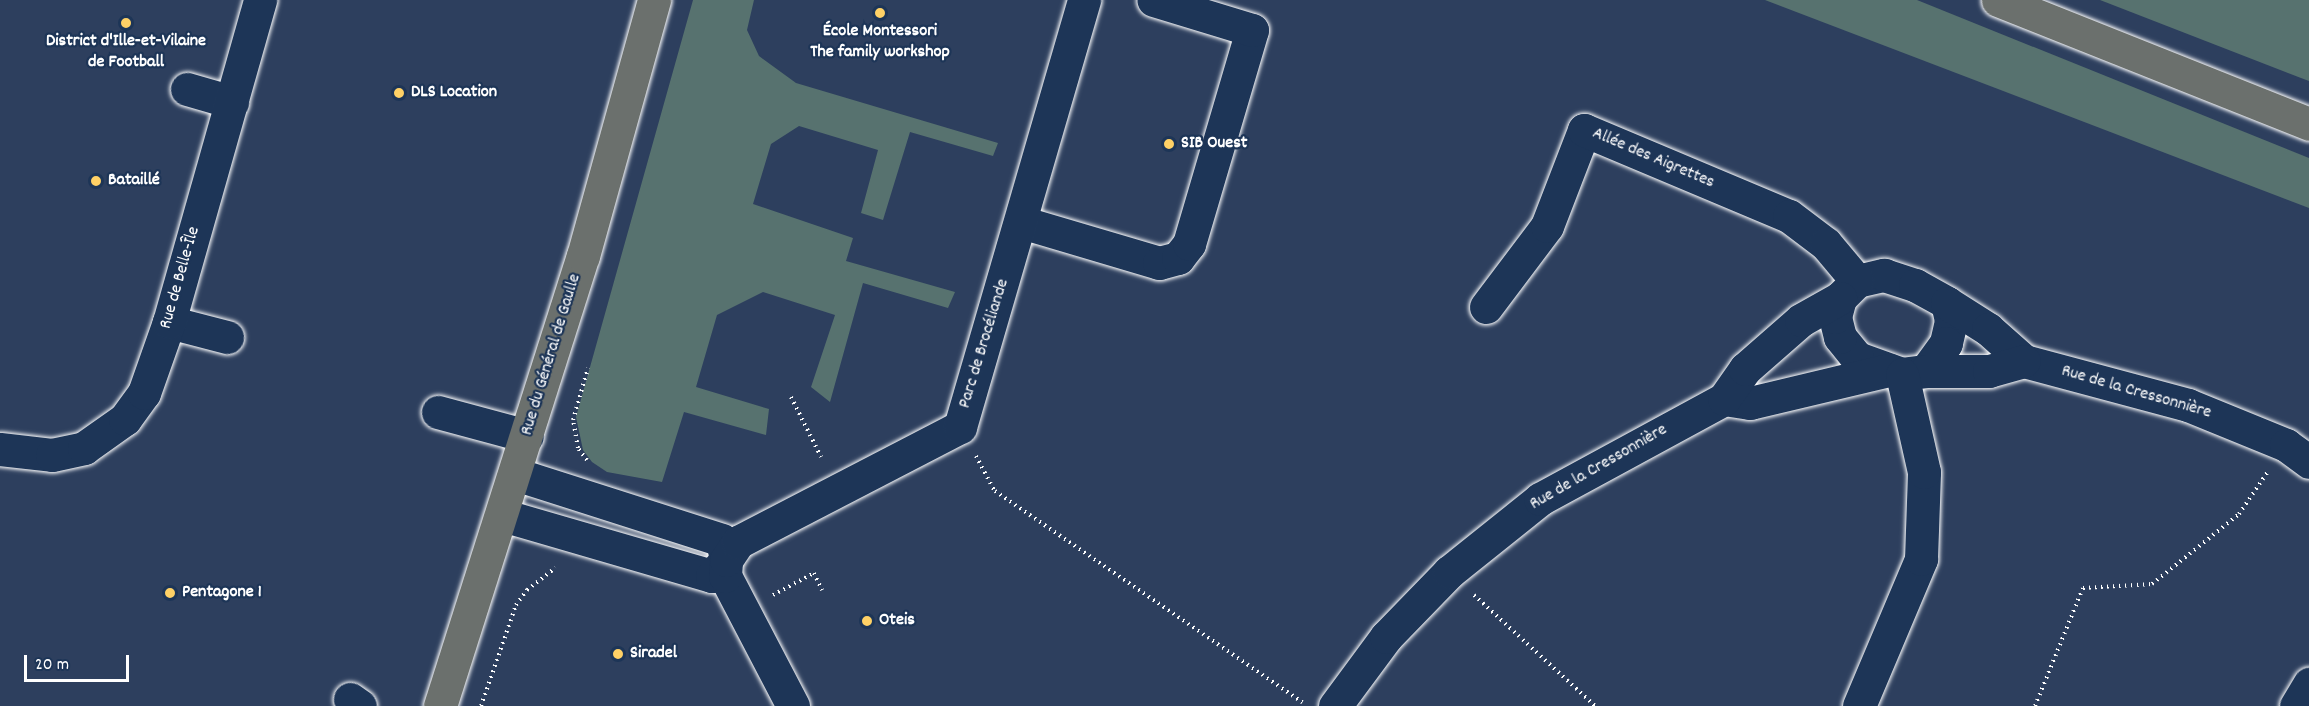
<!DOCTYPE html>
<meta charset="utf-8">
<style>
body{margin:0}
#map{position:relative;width:2309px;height:706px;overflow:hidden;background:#2d3f5e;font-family:Dekko,sans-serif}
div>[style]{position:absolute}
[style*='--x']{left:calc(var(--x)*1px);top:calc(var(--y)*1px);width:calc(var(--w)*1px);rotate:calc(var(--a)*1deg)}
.green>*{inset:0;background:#57726f}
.path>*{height:4px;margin-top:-2px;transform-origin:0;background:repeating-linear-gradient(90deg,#fff 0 1.5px,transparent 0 6px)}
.roads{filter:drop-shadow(0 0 2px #fff) drop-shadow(0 0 2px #fff)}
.minor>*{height:33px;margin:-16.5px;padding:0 16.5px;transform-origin:16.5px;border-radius:16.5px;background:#1d3557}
.major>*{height:33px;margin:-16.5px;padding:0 16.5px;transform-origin:16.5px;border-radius:16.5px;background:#6b706d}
.dots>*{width:16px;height:16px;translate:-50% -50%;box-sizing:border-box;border:3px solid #1d3557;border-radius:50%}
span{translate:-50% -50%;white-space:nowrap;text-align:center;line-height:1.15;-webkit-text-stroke:4.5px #1d3557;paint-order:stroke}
.poi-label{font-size:18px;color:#fff;font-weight:700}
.left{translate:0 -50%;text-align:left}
.street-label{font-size:18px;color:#fff}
.scale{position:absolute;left:24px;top:655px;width:105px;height:27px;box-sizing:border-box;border:3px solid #fff;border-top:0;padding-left:8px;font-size:18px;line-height:21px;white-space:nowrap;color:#fff;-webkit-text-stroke:4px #1d3557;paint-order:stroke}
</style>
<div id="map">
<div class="green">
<i style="clip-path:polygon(693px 0,754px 0,747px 30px,759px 56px,796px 83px,998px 143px,993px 156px,910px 132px,883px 220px,861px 213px,878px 150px,799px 126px,771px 144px,753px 204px,853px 238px,846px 261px,955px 292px,948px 308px,863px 283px,830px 402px,811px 387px,835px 315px,763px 292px,717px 315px,696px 387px,769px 409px,766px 435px,684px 412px,662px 482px,607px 472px,592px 462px,583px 450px,576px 417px)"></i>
<i style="clip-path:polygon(1765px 0,1917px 0,2309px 158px,2309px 208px)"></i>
<i style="clip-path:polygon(2100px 0,2309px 0,2309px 81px,2301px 78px)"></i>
</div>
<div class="path">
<i style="--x:791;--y:397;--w:67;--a:63.4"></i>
<i style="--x:976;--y:456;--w:40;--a:62"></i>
<i style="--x:995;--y:491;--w:373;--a:34.5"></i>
<i style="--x:587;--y:460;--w:15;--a:-127"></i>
<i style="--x:578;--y:448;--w:28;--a:-100"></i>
<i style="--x:573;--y:420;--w:54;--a:-73.9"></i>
<i style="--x:773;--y:595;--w:47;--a:-28.2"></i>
<i style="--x:814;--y:573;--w:19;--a:65"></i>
<i style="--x:1474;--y:595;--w:164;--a:42.5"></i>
<i style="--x:481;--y:706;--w:107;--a:-70.9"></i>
<i style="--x:516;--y:605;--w:19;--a:-54"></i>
<i style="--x:527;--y:590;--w:36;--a:-38"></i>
<i style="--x:2035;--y:706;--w:127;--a:-67.9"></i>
<i style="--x:2083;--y:588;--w:69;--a:-3.3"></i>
<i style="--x:2152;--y:584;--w:112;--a:-38.8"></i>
<i style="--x:2239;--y:514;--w:50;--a:-55.7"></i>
</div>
<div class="roads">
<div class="minor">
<i style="--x:187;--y:89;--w:47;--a:16.1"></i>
<i style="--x:1021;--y:222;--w:144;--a:16.5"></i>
<i style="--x:1159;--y:263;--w:20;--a:-15"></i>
<i style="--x:1178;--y:258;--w:18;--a:-52"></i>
<i style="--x:1189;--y:244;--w:223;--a:-73.6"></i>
<i style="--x:1252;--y:30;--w:103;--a:-163.1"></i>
<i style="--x:1947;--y:303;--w:18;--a:77"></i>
<i style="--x:1951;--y:321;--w:23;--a:103"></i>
<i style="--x:1946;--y:343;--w:34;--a:126"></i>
<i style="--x:1926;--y:371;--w:24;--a:173"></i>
<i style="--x:1902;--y:374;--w:48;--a:-160.4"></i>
<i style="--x:1857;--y:358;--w:27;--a:-129"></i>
<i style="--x:1840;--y:337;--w:21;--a:-104"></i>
<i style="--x:1835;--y:317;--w:20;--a:-75"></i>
<i style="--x:1840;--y:298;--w:24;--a:-45"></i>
<i style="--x:1857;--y:281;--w:28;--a:-13"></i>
<i style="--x:1884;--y:275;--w:33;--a:18"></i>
<i style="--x:1915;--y:285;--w:37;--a:29"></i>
<i style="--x:1947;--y:303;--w:49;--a:32.4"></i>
<i style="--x:1988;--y:329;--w:48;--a:41.6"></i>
<i style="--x:2024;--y:361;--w:170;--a:15"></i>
<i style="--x:2188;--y:405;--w:106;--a:22.2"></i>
<i style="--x:2286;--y:445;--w:29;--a:36"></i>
<i style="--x:1486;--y:307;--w:101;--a:-53"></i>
<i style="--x:1547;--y:226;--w:103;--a:-68.9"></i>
<i style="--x:1584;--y:130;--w:222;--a:22.8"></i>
<i style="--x:1789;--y:216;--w:46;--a:37.1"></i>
<i style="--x:1826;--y:244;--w:48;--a:50"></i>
<i style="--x:169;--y:322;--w:60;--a:14.5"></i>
<i style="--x:1926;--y:371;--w:63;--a:0"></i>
<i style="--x:1989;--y:371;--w:36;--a:-16"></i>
<i style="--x:1724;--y:399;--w:26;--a:9"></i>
<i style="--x:1750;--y:403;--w:143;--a:-13.4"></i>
<i style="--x:438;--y:412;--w:92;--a:15.1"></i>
<i style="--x:0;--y:449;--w:52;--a:6.6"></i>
<i style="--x:52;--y:455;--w:33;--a:-12"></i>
<i style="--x:84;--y:448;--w:50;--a:-35.3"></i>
<i style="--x:125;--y:419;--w:32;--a:-54"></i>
<i style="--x:144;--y:393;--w:75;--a:-70.6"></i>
<i style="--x:169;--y:322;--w:335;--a:-74.2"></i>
<i style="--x:502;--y:515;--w:219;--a:16.2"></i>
<i style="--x:712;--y:576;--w:21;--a:-49"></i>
<i style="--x:726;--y:560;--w:20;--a:-101"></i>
<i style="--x:722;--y:540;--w:217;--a:-162.3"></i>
<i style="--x:350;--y:699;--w:12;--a:35"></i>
<i style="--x:793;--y:706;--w:147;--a:-117.6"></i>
<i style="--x:725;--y:576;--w:16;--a:-86"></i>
<i style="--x:726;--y:560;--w:22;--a:-56"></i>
<i style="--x:738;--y:542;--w:250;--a:-27.4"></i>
<i style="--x:960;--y:427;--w:445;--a:-73.8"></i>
<i style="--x:1335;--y:706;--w:86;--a:-53.5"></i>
<i style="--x:1386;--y:637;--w:91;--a:-45.9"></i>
<i style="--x:1449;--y:572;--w:117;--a:-38.7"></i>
<i style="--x:1540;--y:499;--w:209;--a:-28.5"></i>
<i style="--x:1724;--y:399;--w:37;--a:-55"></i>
<i style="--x:1745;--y:369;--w:74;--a:-41.2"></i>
<i style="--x:1801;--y:320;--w:45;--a:-29.4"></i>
<i style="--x:1859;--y:706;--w:160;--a:-67.1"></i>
<i style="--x:1921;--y:559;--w:87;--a:-88"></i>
<i style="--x:1924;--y:472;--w:100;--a:-102.7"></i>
<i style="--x:2296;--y:706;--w:26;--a:-59"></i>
</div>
<div class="major">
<i style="--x:1998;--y:0;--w:335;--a:21.7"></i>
<i style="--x:440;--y:706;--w:472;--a:-72.4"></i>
<i style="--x:583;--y:256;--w:266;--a:-74.5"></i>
</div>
</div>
<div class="dots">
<i style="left:880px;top:13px;background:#ffd166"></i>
<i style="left:126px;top:23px;background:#ffd166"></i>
<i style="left:399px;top:93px;background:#ffd166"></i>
<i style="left:1169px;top:144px;background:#ffd166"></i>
<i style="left:96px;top:181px;background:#ffd166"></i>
<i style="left:170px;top:593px;background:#ffd166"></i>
<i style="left:867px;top:621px;background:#ffd166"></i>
<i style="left:618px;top:654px;background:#ffd166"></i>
</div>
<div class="poi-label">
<span style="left:880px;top:43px">École Montessori<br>The family workshop</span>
<span style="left:126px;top:53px">District d'Ille-et-Vilaine<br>de Football</span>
<span class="left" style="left:411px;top:93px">DLS Location</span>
<span class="left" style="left:1181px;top:144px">SIB Ouest</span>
<span class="left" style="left:108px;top:181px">Bataillé</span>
<span class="left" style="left:182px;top:593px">Pentagone 1</span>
<span class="left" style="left:879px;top:621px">Oteis</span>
<span class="left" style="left:630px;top:654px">Siradel</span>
</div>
<div class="street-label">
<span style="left:1653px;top:159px;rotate:23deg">Allée des Aigrettes</span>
<span style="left:181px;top:278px;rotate:-74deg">Rue de Belle-Île</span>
<span style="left:985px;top:344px;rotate:-73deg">Parc de Brocéliande</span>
<span style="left:552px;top:355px;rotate:-73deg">Rue du Général de Gaulle</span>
<span style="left:2136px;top:393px;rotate:16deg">Rue de la Cressonnière</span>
<span style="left:1599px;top:468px;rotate:-30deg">Rue de la Cressonnière</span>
</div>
<div class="scale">20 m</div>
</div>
